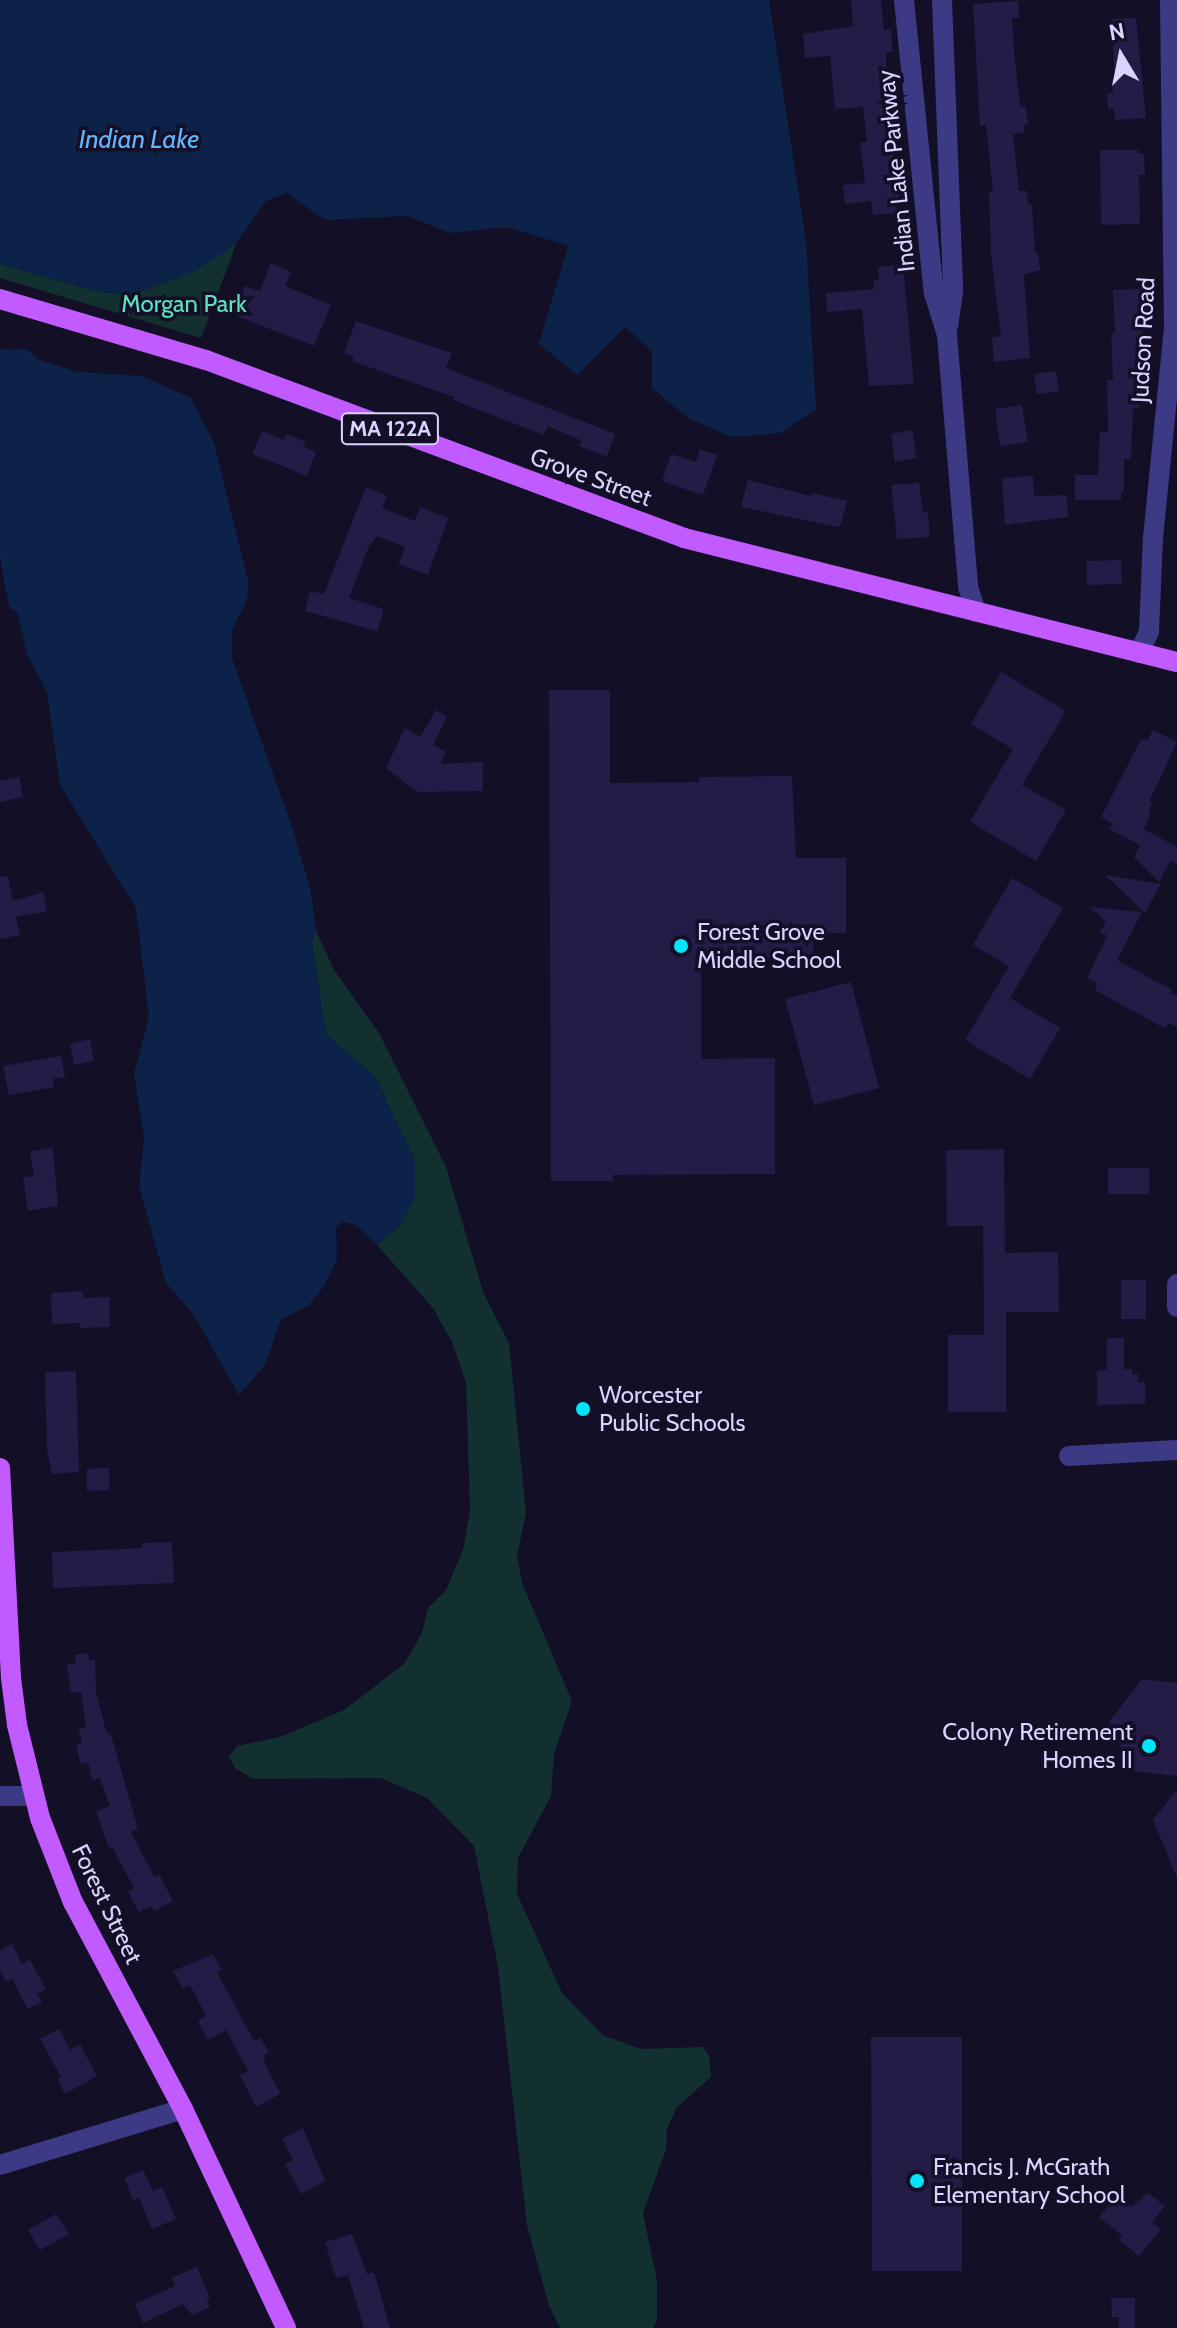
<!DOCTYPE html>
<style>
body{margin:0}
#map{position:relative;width:1177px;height:2328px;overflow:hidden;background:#130f26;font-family:Cabin,sans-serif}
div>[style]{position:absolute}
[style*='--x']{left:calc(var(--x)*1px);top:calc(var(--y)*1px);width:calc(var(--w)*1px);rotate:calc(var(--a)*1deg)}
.green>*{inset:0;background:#12302f}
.water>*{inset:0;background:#0c2248}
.building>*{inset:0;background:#241b47}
.minor>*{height:20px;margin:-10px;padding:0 10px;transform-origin:10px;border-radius:10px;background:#3d3a85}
.major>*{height:20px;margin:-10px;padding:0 10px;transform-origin:10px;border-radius:10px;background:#c25bff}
.dots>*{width:22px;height:22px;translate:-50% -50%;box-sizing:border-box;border:4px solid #130f26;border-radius:50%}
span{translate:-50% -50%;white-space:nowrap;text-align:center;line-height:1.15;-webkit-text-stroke:7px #130f26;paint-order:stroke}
.shield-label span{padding:2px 6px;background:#130f26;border:2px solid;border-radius:6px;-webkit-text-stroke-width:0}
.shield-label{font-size:22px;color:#d9d4ff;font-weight:700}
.street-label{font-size:24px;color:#d9d4ff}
.park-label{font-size:24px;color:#5fe0c0}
.poi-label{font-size:24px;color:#d9d4ff}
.left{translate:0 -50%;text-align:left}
.right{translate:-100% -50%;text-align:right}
.water-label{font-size:26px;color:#62b6ff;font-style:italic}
.north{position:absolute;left:1081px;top:16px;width:80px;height:80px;-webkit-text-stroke:6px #130f26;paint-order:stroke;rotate:350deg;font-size:22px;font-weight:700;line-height:32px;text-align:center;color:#d9d4ff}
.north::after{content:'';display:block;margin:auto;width:28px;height:36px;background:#d9d4ff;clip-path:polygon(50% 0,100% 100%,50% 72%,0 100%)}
</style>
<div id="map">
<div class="green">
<i style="clip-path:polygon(237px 242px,201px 338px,0 278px,0 264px,95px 291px,122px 295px,176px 279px)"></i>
<i style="clip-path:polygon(316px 930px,334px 970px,379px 1033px,446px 1167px,483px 1292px,509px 1343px,526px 1513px,517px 1556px,522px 1583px,572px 1701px,554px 1754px,551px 1796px,518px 1858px,517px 1894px,562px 1993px,603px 2035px,640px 2049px,703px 2047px,709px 2056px,711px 2077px,677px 2107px,667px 2129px,666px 2149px,643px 2213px,657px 2281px,657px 2319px,653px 2328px,560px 2328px,549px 2306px,527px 2225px,498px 1967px,474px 1846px,427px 1798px,381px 1778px,253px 1779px,235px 1768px,229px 1757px,237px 1746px,280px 1737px,344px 1710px,404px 1664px,422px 1633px,428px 1608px,446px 1590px,463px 1550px,470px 1511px,466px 1382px,452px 1342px,433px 1308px,377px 1245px,399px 1227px,415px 1160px,375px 1077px,326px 1034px,312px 942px)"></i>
</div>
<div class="water">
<i style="clip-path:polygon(0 0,769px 0,806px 241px,816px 409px,780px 433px,731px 437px,688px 418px,652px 388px,652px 351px,625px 327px,578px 375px,539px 344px,568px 246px,507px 227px,450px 233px,407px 216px,325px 220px,287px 193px,266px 201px,237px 242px,228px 250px,195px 271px,145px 290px,122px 295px,95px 291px,0 264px)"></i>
<i style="clip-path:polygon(0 349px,28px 350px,37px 359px,78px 372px,142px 376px,191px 398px,214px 443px,249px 585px,246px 603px,232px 630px,232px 658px,293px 830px,311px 892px,316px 930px,312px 942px,326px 1034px,375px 1077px,415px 1160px,415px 1198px,399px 1227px,377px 1245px,356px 1225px,343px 1222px,336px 1227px,337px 1259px,325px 1285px,309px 1305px,281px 1319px,265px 1365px,239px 1395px,194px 1315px,166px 1283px,139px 1186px,144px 1138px,134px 1073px,149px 1017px,136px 908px,60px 785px,47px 692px,27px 654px,17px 612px,9px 607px,0 557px)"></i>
</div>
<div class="building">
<i style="clip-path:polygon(851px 0,881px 0,884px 30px,891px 29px,893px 52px,886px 53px,886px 59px,893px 133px,890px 133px,900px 200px,896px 200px,897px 213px,873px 215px,871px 201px,845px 204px,843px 185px,865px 183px,860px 143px,867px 142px,863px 107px,835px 109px,830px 56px,805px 58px,803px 34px,853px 26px)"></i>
<i style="clip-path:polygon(1018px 1px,1019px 18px,1012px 18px,1014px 50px,1019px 97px,1021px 107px,1026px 106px,1028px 125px,1024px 125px,1025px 132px,1013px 134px,1019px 191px,1027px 191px,1028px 205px,1032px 205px,1035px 253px,1038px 253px,1040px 270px,1024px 275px,1030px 358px,994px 362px,992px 337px,1001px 336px,991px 255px,989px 192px,993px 192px,986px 125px,980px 126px,973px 4px)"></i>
<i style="clip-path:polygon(1136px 18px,1146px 118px,1115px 120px,1114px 109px,1108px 109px,1107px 93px,1113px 93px,1112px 80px,1115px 80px,1112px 19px)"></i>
<i style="clip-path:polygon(1100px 150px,1138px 150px,1138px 154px,1144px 154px,1145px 175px,1139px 175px,1140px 224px,1101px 225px)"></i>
<i style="clip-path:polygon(271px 263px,291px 272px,285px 286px,331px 305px,314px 346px,234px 315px,245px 286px,260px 291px)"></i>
<i style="clip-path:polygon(903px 264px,914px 384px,869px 386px,862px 309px,827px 312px,826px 293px,874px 289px,873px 281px,879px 280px,877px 267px)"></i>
<i style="clip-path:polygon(1140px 289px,1140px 293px,1144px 293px,1146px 317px,1142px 317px,1143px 355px,1137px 356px,1139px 408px,1133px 408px,1131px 459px,1124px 459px,1124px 491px,1121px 491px,1121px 500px,1075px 500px,1075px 475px,1098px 475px,1100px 432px,1108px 432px,1107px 380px,1113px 380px,1111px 333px,1115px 333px,1113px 290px)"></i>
<i style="clip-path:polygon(356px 321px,452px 353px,446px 368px,615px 434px,607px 457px,579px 446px,582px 441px,548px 426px,544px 435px,453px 400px,454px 397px,352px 361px,354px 357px,344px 353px)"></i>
<i style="clip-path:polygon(1056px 371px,1059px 391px,1037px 394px,1034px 374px)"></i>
<i style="clip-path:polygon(1022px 405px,1028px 442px,1000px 446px,995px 409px)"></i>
<i style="clip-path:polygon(913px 430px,916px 458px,895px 462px,891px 434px)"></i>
<i style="clip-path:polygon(262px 431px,284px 440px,286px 434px,306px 442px,304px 447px,316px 452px,307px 476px,252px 454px)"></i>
<i style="clip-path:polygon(700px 449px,717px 455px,703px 495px,662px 481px,671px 454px,696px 462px)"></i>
<i style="clip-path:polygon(1033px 476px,1034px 496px,1067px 495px,1068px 517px,1005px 525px,1002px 478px)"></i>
<i style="clip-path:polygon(748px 480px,811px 496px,812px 493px,847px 501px,841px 524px,838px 527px,741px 507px)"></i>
<i style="clip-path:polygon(919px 483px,923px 513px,928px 512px,930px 537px,897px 539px,891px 485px)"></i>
<i style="clip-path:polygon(366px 487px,387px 496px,382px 508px,415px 521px,420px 507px,448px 518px,428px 575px,399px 564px,405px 547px,377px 536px,369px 546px,349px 598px,384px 609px,377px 631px,305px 611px,310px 591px,324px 594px)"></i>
<i style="clip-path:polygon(1121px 560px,1122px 584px,1087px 585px,1086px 561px)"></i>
<i style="clip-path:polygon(1001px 672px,1066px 711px,1022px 785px,1066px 810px,1036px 861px,970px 822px,1013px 749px,971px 724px)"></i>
<i style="clip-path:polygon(549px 690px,610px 690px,610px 783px,699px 782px,699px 777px,792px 776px,796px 858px,846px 858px,846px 933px,813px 933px,813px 959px,701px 960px,701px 1059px,775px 1058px,775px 1174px,613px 1175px,613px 1181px,551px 1181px)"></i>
<i style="clip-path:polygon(436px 710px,447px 717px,433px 745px,446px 752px,440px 764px,483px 762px,483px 791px,418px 792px,386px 768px,405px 728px,420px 737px)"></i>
<i style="clip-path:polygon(1153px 730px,1177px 742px,1149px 802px,1152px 804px,1148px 812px,1151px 814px,1144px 829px,1177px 847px,1177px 864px,1170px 861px,1159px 882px,1134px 857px,1140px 845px,1109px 829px,1113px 824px,1101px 817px,1141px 739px,1148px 740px)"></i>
<i style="clip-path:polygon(19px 777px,23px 797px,0 802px,0 781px)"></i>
<i style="clip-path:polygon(1105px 875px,1161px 884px,1145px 913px)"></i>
<i style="clip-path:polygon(8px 876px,13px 901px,43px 892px,47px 911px,16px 917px,20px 935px,0 939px,0 877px)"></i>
<i style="clip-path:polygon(1012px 878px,1063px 908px,1010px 998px,1060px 1028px,1030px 1079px,965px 1040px,1009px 966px,973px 945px)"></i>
<i style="clip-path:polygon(1090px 907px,1142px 912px,1117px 960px,1172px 990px,1170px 993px,1177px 996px,1177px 1027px,1169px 1023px,1164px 1028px,1095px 990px,1097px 983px,1087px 978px,1107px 936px,1100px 932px,1106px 922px)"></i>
<i style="clip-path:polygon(851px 982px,879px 1088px,814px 1105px,785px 999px)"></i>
<i style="clip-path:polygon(90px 1039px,94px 1061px,74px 1065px,70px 1044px)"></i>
<i style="clip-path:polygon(61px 1056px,65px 1077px,53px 1079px,54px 1087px,9px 1095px,3px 1066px)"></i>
<i style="clip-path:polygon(53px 1148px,58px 1206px,28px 1211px,23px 1177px,34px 1176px,30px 1151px)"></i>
<i style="clip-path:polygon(1004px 1149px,1005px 1253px,1058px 1252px,1059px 1312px,1006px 1312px,1006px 1412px,948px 1412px,948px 1335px,984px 1335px,983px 1226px,947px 1226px,946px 1150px)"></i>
<i style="clip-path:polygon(1108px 1168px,1149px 1168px,1149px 1194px,1108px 1194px)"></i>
<i style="clip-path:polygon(1121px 1280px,1146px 1280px,1146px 1319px,1121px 1319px)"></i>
<i style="clip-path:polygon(83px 1291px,83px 1298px,109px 1297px,110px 1327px,80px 1328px,80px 1323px,52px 1324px,51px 1293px)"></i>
<i style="clip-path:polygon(1107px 1338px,1124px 1338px,1124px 1369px,1132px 1369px,1132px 1374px,1138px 1374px,1138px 1382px,1145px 1382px,1145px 1404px,1097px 1405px,1097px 1371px,1107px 1370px)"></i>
<i style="clip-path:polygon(76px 1371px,79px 1472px,52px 1474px,47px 1451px,45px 1372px)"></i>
<i style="clip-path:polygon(109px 1468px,109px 1490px,87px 1491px,87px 1469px)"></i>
<i style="clip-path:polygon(172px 1542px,174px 1583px,53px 1588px,52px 1552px,142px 1548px,141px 1543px)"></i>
<i style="clip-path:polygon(87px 1653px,89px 1660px,95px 1660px,96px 1691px,106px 1731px,112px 1738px,138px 1829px,131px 1832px,154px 1877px,159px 1874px,173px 1901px,154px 1911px,151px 1906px,139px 1912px,128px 1892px,134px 1888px,112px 1847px,109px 1848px,96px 1811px,110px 1806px,100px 1778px,92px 1780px,88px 1762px,81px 1764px,76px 1745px,82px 1743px,78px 1729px,86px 1727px,81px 1692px,71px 1693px,67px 1664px,76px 1663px,75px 1655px)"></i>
<i style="clip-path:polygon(1142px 1679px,1177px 1683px,1177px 1776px,1131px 1771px,1109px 1722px)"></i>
<i style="clip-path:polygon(1177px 1789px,1177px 1878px,1153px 1820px)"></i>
<i style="clip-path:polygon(12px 1944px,22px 1964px,30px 1960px,46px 1989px,37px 1994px,42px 2002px,28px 2009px,12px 1979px,6px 1982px,0 1970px,0 1951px)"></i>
<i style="clip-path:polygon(213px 1954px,222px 1970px,217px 1972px,254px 2041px,261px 2038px,269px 2053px,264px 2055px,265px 2064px,280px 2094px,256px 2107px,240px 2075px,248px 2071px,226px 2030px,208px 2040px,198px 2021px,206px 2016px,190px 1985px,183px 1989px,173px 1971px)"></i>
<i style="clip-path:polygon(59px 2029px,70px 2050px,80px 2044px,97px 2076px,65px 2094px,57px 2079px,61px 2077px,40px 2039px)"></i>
<i style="clip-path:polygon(871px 2037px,962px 2037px,962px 2271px,872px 2271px)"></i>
<i style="clip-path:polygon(303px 2128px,325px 2181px,301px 2194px,285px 2164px,293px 2160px,282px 2139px)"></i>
<i style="clip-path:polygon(143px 2170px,153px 2191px,162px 2187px,176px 2219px,152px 2229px,139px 2198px,133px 2200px,124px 2178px)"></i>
<i style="clip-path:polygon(1148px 2193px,1165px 2206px,1152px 2222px,1161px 2229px,1139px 2256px,1119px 2240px,1122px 2236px,1099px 2217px,1117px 2196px,1131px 2207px)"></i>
<i style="clip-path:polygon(56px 2214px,69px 2234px,40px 2250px,28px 2230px)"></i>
<i style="clip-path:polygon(352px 2234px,367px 2274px,374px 2272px,390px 2328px,364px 2328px,348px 2275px,336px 2278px,325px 2242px)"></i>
<i style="clip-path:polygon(197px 2267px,210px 2298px,207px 2300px,210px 2307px,192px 2315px,183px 2304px,143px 2323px,135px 2304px,175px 2286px,172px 2278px)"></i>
<i style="clip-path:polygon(1111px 2298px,1135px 2298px,1135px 2328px,1119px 2328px,1119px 2317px,1112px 2317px)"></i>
</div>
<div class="minor">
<i style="--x:904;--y:0;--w:295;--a:84.2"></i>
<i style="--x:934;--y:293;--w:44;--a:72.8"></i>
<i style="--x:947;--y:335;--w:253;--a:85.2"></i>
<i style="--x:968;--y:587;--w:26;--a:72"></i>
<i style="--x:942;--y:0;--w:291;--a:87.8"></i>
<i style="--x:953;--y:291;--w:36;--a:98"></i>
<i style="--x:1139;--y:653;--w:23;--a:-65"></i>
<i style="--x:1149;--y:632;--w:94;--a:-87.6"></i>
<i style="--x:1153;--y:538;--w:211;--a:-84.3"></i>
<i style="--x:1174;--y:328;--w:328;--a:-90.7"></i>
<i style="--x:1177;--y:1284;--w:23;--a:90"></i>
<i style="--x:1069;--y:1456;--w:108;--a:-3.2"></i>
<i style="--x:0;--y:1796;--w:33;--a:0"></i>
<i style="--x:0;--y:2165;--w:191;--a:-17"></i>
</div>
<div class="major">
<i style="--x:0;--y:299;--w:215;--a:16.5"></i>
<i style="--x:206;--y:360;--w:510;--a:20.42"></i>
<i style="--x:684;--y:538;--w:508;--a:14.12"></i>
<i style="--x:0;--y:1468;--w:210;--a:87"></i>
<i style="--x:11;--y:1678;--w:47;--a:82.7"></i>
<i style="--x:17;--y:1725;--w:96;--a:76.1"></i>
<i style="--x:40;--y:1818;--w:90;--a:68.6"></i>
<i style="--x:73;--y:1902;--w:234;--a:62"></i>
<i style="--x:183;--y:2109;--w:242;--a:64.8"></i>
</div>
<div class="dots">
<i style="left:681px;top:946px;background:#00e5ff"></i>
<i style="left:583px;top:1409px;background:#00e5ff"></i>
<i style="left:1149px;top:1746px;background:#00e5ff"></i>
<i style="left:917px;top:2181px;background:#00e5ff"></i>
</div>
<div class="shield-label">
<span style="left:390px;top:429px">MA 122A</span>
</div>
<div class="street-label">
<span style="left:896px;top:171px;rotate:-96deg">Indian Lake Parkway</span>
<span style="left:1143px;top:340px;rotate:-87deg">Judson Road</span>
<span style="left:591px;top:477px;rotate:20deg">Grove Street</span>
<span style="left:107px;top:1904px;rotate:64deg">Forest Street</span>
</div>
<div class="park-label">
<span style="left:184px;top:304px">Morgan Park</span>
</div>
<div class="poi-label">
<span class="left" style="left:697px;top:946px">Forest Grove<br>Middle School</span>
<span class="left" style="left:599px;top:1409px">Worcester<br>Public Schools</span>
<span class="right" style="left:1133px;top:1746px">Colony Retirement<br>Homes II</span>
<span class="left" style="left:933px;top:2181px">Francis J. McGrath<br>Elementary School</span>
</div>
<div class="water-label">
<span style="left:139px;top:140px">Indian Lake</span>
</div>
<div class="north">N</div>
</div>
